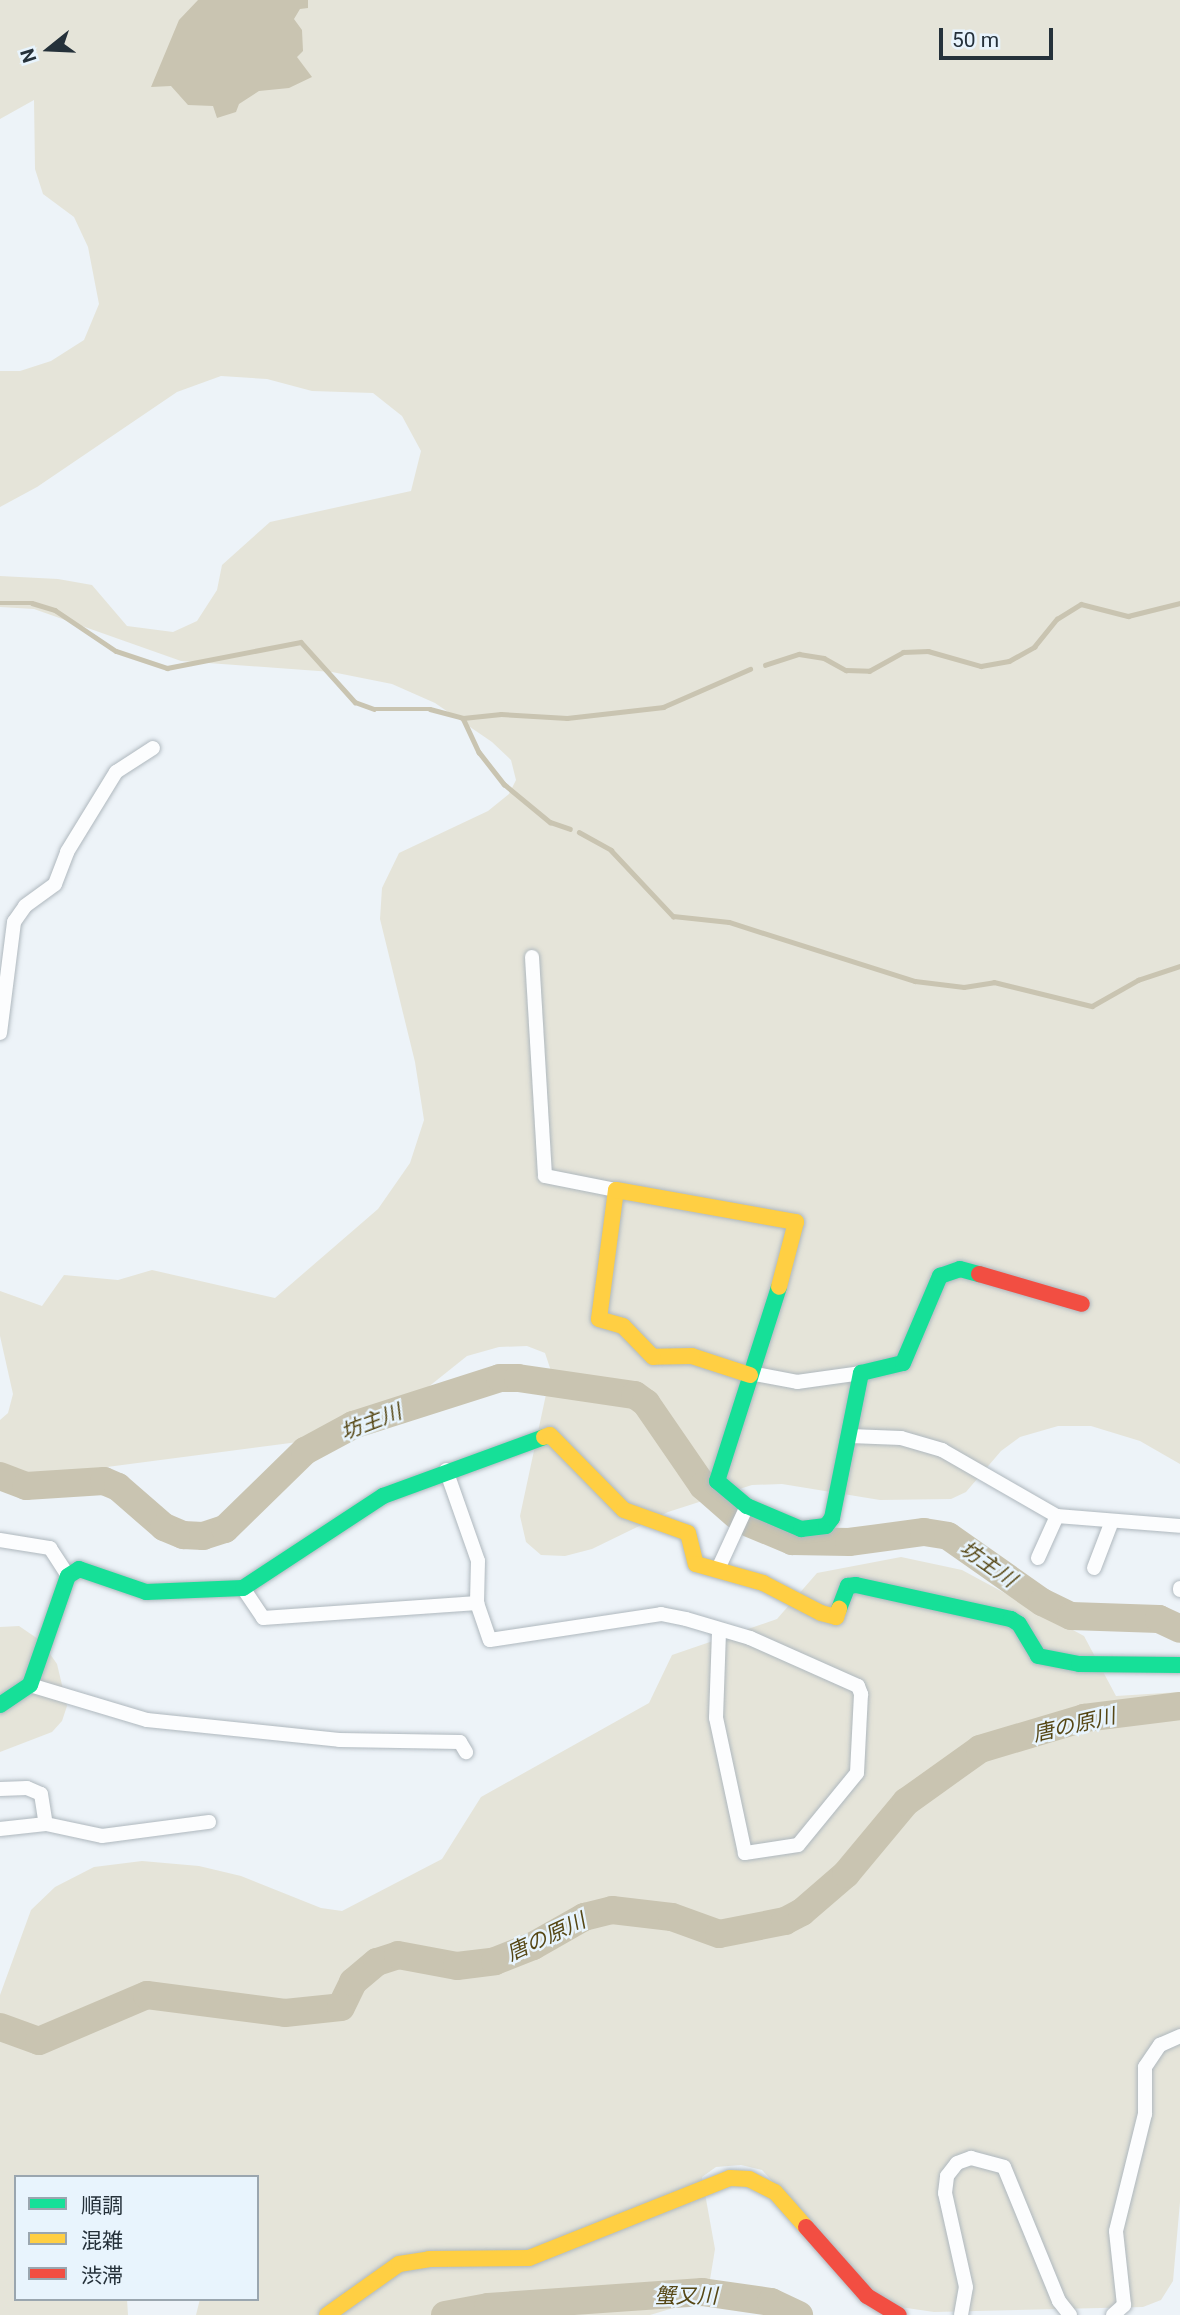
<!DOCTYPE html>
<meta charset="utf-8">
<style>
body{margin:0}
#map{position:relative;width:1180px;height:2315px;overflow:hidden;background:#edf3f8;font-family:Roboto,"Noto Sans JP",sans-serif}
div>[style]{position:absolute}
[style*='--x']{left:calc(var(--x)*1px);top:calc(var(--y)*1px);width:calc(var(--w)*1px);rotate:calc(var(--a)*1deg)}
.green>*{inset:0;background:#e5e4d9}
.water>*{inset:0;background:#c9c4b1}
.stream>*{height:4.5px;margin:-2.25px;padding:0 2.25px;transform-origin:2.25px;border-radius:2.25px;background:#c9c4b1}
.river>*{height:28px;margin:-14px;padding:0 14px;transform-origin:14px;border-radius:14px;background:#c9c4b1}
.roads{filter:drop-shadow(0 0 2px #afb8be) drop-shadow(0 0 2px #afb8be)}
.street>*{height:14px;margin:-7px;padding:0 7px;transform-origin:7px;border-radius:7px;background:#fcfdfe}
.fast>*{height:16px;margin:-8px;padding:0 8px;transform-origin:8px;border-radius:8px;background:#16e098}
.slow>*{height:16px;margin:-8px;padding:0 8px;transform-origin:8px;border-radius:8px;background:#ffcf43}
.jam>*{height:16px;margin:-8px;padding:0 8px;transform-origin:8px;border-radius:8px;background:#f24e42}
span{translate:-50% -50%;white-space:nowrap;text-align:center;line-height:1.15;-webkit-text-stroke:5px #e8f4fd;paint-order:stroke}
.water-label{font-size:21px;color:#564715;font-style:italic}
.legend{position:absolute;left:14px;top:2175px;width:245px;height:126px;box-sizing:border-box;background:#e8f4fd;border:2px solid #9aa6af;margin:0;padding:9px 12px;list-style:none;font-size:21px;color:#25313a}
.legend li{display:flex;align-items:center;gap:14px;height:35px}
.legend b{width:35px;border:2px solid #9aa6af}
.north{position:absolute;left:14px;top:14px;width:70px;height:70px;-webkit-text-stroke:5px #e8f4fd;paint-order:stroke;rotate:252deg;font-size:19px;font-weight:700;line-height:28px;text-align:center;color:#25313a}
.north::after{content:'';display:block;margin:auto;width:24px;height:32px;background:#25313a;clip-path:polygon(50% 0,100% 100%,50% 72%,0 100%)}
.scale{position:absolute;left:939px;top:28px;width:114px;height:32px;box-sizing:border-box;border:4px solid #25313a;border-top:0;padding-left:9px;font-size:21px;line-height:24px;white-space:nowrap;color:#25313a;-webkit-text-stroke:5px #e8f4fd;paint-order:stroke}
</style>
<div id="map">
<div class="green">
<i style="clip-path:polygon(0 0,1180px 0,1180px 1464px,1140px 1441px,1091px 1426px,1058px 1426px,1020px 1437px,1001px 1451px,966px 1492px,951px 1499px,880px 1500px,782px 1484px,752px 1485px,668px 1512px,592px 1549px,565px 1556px,541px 1555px,526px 1542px,520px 1516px,551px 1371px,545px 1353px,527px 1346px,499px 1347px,467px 1356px,397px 1412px,356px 1428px,298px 1442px,0 1481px,0 1420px,8px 1413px,13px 1394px,0 1336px,0 1291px,42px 1306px,64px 1275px,118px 1280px,152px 1270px,275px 1298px,378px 1209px,410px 1163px,424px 1120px,415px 1062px,380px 919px,382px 888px,399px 853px,488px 811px,509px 794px,516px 780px,511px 760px,492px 742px,435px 703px,392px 684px,332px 672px,181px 661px,34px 609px,0 607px,0 576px,58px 579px,92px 585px,127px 626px,173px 632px,197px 621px,217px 590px,222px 565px,270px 522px,411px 491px,421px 451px,402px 416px,373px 393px,312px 391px,267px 379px,221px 376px,177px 392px,37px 487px,0 507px,0 371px,20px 371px,51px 361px,84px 340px,99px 304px,88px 247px,74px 217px,43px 194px,35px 169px,34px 100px,0 119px)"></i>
<i style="clip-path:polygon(901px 1557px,962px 1570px,1084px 1636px,1116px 1696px,1180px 1692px,1180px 2202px,1173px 2281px,1161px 2300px,1143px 2307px,934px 2312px,900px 2307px,879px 2298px,762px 2170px,741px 2165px,716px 2167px,702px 2177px,715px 2249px,707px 2298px,650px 2315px,196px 2315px,200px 2299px,257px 2299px,257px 2177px,16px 2177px,16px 2299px,127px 2299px,128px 2315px,0 2315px,0 1995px,31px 1910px,55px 1887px,94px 1867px,142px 1861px,199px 1866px,241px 1876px,321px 1908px,342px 1911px,442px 1859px,481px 1797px,649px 1703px,672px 1655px,777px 1619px,817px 1573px)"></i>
<i style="clip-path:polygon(19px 1626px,41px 1641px,57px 1664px,67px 1706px,62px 1721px,52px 1732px,0 1752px,0 1627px)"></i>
</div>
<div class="water">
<i style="clip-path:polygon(198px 0,308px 0,308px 8px,300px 9px,294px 19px,302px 30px,303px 51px,297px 57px,312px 77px,289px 88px,259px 91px,239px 104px,236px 112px,217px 118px,213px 106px,188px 105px,171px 86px,151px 87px,179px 20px)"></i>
</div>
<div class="stream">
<i style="--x:0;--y:603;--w:32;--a:0"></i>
<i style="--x:32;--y:603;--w:24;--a:17"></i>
<i style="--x:55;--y:610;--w:73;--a:33.9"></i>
<i style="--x:116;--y:651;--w:54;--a:18.4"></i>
<i style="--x:167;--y:668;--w:136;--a:-11"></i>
<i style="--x:301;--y:642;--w:81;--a:48"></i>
<i style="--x:355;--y:702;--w:20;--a:20"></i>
<i style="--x:374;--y:709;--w:56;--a:0"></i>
<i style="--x:430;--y:709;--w:34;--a:15"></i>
<i style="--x:463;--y:718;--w:38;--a:65"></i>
<i style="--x:479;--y:752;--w:41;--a:52"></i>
<i style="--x:504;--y:784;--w:60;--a:39.6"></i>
<i style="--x:550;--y:822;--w:21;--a:19"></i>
<i style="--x:765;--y:665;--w:36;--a:-18"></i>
<i style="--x:799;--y:654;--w:25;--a:9"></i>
<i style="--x:824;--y:658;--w:25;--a:29"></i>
<i style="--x:846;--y:670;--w:23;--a:2"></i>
<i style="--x:869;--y:671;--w:39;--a:-29"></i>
<i style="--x:903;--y:652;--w:25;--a:-2"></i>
<i style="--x:928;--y:651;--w:55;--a:15.8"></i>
<i style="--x:981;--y:666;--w:28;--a:-10"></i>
<i style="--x:1009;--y:661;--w:29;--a:-29"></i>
<i style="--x:1034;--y:647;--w:36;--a:-51"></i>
<i style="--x:1057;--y:619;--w:28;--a:-32"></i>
<i style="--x:1081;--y:604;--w:49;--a:14.3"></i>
<i style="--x:1128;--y:616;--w:54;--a:-14"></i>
<i style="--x:463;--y:718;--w:38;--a:-6"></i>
<i style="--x:501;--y:714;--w:66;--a:3.5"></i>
<i style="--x:567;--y:718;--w:97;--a:-6.5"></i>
<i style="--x:663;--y:707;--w:95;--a:-23.6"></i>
<i style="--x:579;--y:832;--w:37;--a:29"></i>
<i style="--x:611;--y:850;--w:91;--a:46.8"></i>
<i style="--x:673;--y:916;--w:56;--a:6.1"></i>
<i style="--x:729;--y:922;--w:195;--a:17.6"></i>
<i style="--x:915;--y:981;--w:49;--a:7"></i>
<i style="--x:964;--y:987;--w:30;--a:-9"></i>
<i style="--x:994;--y:982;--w:101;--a:13.8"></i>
<i style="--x:1092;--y:1006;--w:53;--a:-29.5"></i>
<i style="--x:1138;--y:980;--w:44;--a:-18.4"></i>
</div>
<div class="river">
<i style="--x:0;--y:1476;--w:28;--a:21"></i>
<i style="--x:26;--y:1486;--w:78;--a:-3.7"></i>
<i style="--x:104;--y:1481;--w:15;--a:23"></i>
<i style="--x:118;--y:1487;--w:61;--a:41"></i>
<i style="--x:164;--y:1527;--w:21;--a:23"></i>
<i style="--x:183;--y:1535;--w:20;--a:3"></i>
<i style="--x:203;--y:1536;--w:23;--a:-18"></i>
<i style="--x:225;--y:1529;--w:112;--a:-44.3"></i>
<i style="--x:305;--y:1451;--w:55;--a:-28.4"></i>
<i style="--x:353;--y:1425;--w:154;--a:-17.7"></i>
<i style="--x:500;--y:1378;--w:18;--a:0"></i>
<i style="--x:518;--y:1378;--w:118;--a:8.3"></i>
<i style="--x:635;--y:1395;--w:14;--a:36"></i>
<i style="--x:646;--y:1403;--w:101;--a:55.5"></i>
<i style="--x:703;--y:1486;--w:44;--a:41.3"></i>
<i style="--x:749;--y:1523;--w:47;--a:22.7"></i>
<i style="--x:792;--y:1541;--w:57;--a:1"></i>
<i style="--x:849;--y:1542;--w:76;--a:-7.6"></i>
<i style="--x:924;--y:1532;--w:24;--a:9"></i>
<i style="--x:948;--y:1536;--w:115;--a:35.1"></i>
<i style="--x:1042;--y:1602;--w:32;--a:26"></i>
<i style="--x:1071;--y:1616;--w:88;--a:2"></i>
<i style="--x:1159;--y:1619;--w:23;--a:25"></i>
<i style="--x:0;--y:2027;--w:41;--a:19.7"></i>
<i style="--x:39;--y:2041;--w:117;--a:-23.1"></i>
<i style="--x:147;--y:1995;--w:139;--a:7.4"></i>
<i style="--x:285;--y:2013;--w:56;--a:-6.1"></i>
<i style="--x:341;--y:2007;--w:28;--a:-64"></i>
<i style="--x:353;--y:1982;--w:31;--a:-40"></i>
<i style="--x:377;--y:1962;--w:22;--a:-18"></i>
<i style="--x:398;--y:1955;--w:60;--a:10.6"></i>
<i style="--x:457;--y:1966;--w:38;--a:-7"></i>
<i style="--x:495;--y:1961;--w:41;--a:-21.5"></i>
<i style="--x:533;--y:1946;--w:59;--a:-29.6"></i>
<i style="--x:584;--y:1917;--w:29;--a:-14"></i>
<i style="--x:612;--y:1910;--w:60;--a:6.7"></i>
<i style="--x:672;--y:1917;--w:50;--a:19.9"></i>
<i style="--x:719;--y:1934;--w:67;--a:-11.1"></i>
<i style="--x:785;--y:1921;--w:19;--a:-28"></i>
<i style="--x:802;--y:1912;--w:58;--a:-40.8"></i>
<i style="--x:846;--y:1874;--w:94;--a:-50.2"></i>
<i style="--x:906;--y:1802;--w:91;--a:-35.6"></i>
<i style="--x:980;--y:1749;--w:109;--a:-16.6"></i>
<i style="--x:1084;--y:1718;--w:97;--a:-7.1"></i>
<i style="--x:445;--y:2315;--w:44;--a:-10.5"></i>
<i style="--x:488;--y:2307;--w:215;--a:-4"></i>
<i style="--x:702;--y:2292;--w:70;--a:8.2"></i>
<i style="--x:771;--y:2302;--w:31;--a:25"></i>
</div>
<div class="roads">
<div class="street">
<i style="--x:532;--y:957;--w:219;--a:86.6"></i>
<i style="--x:545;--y:1176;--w:72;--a:11.2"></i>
<i style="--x:0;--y:1033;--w:112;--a:-82.8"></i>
<i style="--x:14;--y:922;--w:19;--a:-55"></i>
<i style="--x:25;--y:906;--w:37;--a:-36"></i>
<i style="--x:55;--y:884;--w:34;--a:-69"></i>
<i style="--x:67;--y:852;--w:94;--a:-58.5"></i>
<i style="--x:116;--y:772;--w:44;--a:-33"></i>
<i style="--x:750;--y:1373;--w:48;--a:10.8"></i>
<i style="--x:797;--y:1382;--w:65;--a:-8"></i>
<i style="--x:850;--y:1436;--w:51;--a:2.2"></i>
<i style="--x:901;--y:1438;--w:43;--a:16.3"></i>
<i style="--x:942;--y:1450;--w:133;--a:29.9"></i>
<i style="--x:1057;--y:1516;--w:123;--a:4.6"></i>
<i style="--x:446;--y:1470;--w:96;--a:70.6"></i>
<i style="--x:478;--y:1561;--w:42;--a:91.4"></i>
<i style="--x:477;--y:1603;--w:39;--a:71"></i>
<i style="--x:490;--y:1640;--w:173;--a:-8.6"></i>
<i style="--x:661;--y:1614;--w:25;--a:11"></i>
<i style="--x:686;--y:1619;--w:67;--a:16.5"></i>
<i style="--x:750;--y:1638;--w:118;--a:24"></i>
<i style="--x:858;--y:1686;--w:9;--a:69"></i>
<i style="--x:861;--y:1694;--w:79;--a:92.9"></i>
<i style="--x:857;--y:1773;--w:93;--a:129.3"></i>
<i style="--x:798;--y:1845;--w:54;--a:171.4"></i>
<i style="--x:745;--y:1853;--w:138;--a:-102.1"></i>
<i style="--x:716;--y:1718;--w:88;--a:-88"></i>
<i style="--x:0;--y:1540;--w:51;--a:9.1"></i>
<i style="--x:50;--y:1548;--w:33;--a:57"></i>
<i style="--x:1038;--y:1558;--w:46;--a:-65.7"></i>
<i style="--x:1094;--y:1568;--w:50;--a:-69"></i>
<i style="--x:718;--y:1569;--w:69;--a:-65.3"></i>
<i style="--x:243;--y:1588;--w:36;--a:56"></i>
<i style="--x:263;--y:1618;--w:215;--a:-4"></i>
<i style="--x:1180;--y:1590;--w:2;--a:-90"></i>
<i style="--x:30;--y:1685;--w:122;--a:16.7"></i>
<i style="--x:147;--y:1720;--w:193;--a:5.9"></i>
<i style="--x:339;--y:1740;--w:121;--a:0.9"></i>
<i style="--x:460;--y:1742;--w:12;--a:59"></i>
<i style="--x:0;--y:1789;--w:27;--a:-2"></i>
<i style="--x:27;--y:1788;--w:15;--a:23"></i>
<i style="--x:41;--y:1794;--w:30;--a:81"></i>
<i style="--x:0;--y:1829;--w:46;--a:-6.2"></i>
<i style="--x:46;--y:1824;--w:57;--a:12.1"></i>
<i style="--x:102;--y:1836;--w:108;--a:-7.5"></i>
<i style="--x:961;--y:2315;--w:28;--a:-80"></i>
<i style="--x:966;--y:2287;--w:96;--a:-102.6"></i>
<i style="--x:945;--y:2193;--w:17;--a:-83"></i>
<i style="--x:947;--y:2176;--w:16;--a:-52"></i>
<i style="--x:957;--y:2163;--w:15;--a:-20"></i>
<i style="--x:971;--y:2158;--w:34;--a:15"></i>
<i style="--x:1004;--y:2167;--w:145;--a:67.7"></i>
<i style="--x:1059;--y:2301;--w:18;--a:52"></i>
<i style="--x:1113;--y:2315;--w:15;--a:-42"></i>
<i style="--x:1124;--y:2305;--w:74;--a:-96.2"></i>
<i style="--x:1116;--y:2231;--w:121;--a:-76.1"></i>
<i style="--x:1145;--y:2114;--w:47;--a:-90"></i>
<i style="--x:1145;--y:2067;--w:27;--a:-56"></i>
<i style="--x:1160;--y:2045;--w:22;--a:-24"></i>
</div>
<div class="fast">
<i style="--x:779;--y:1287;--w:204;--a:107.7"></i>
<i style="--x:717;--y:1481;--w:39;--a:40"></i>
<i style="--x:747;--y:1506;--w:59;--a:23.1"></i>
<i style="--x:801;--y:1529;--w:25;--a:-7"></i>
<i style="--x:826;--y:1526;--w:10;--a:-53"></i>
<i style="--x:832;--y:1518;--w:148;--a:-78.7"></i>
<i style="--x:861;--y:1373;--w:43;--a:-13.4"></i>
<i style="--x:903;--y:1363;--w:95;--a:-67"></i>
<i style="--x:940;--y:1276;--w:21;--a:-19"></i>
<i style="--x:960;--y:1269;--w:20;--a:15"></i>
<i style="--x:839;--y:1609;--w:25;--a:-69"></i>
<i style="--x:848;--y:1586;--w:8;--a:-7"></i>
<i style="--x:856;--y:1585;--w:159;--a:12.4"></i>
<i style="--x:1011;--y:1619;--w:9;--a:32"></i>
<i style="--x:1019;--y:1624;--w:37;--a:59"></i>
<i style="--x:1038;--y:1656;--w:42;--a:11"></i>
<i style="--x:1079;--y:1664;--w:101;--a:0.6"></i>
<i style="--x:0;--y:1705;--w:36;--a:-34"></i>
<i style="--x:30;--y:1685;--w:115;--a:-70.8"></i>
<i style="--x:68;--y:1576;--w:13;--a:-32"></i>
<i style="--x:79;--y:1569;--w:71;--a:18.9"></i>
<i style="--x:146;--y:1592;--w:97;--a:-2.4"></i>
<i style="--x:243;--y:1588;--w:168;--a:-33.3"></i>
<i style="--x:383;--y:1496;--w:171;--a:-20.1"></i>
</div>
<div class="slow">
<i style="--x:750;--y:1375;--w:61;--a:-161.9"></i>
<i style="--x:692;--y:1356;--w:39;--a:179"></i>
<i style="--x:653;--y:1357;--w:43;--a:-134.1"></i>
<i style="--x:623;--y:1326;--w:25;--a:-164"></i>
<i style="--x:599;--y:1319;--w:130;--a:-82.5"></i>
<i style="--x:616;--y:1190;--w:183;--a:10.1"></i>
<i style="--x:796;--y:1222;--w:67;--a:104.7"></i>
<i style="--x:544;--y:1437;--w:6;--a:-18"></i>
<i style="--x:550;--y:1435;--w:105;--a:45.4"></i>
<i style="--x:624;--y:1510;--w:68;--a:19.8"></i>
<i style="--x:688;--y:1533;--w:32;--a:76"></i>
<i style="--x:696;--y:1564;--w:70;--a:15.8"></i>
<i style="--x:763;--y:1583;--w:65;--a:27.3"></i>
<i style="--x:821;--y:1613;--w:16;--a:15"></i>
<i style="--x:836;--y:1617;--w:9;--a:-69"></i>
<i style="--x:327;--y:2315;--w:88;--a:-35.3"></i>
<i style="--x:399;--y:2264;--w:30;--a:-9"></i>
<i style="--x:429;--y:2259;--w:100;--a:-0.6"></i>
<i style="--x:529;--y:2258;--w:216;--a:-21.7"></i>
<i style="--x:730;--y:2178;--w:19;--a:3"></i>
<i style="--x:749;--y:2179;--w:29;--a:27"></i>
<i style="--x:775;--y:2192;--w:47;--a:48.5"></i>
</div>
<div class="jam">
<i style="--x:979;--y:1274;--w:107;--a:16.2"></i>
<i style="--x:806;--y:2227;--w:92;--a:48.5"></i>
<i style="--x:867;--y:2296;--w:37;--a:31"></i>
</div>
</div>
<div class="water-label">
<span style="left:371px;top:1422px;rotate:-21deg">坊主川</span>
<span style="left:988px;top:1564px;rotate:35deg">坊主川</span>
<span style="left:1074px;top:1725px;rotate:-13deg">唐の原川</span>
<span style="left:546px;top:1937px;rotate:-25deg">唐の原川</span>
<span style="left:686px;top:2296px">蟹又川</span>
</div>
<ul class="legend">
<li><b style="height:9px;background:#16e098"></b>順調</li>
<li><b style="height:9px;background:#ffcf43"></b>混雑</li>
<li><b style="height:9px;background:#f24e42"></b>渋滞</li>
</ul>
<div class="north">N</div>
<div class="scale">50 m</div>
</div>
